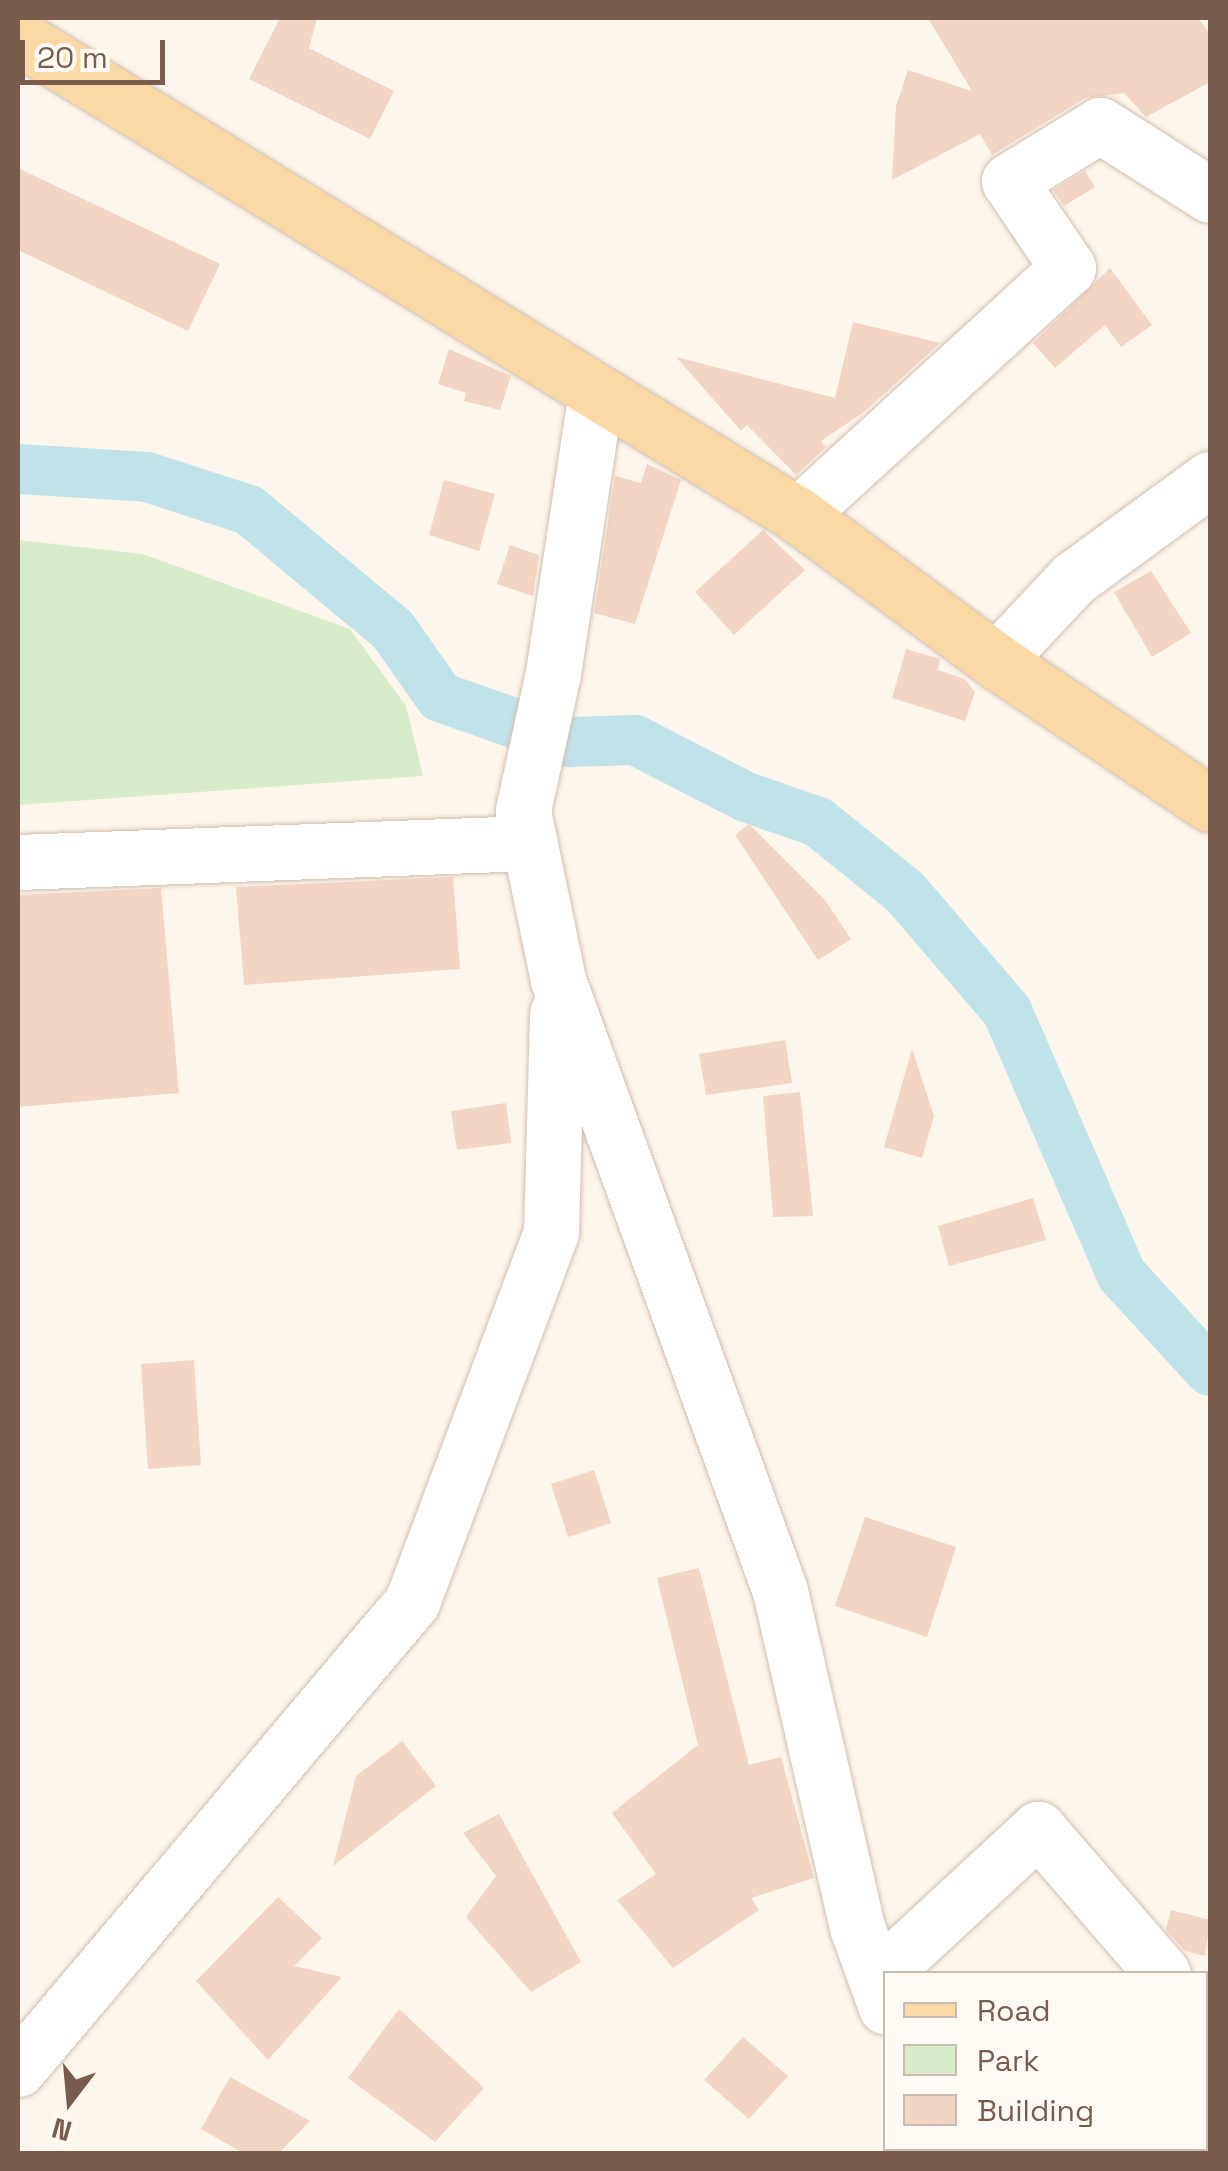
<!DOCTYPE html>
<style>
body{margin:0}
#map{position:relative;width:1228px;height:2171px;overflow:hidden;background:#fdf6ec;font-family:"Space Grotesk",sans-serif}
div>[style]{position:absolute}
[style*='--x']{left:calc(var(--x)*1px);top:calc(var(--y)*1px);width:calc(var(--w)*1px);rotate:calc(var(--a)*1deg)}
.green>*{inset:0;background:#d8ecc9}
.canal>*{height:50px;margin:-25px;padding:0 25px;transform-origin:25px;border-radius:25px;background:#bfe3e8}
.building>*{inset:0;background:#f3d5c3}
.roads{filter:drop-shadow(0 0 2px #d1beb0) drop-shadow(0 0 2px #d1beb0)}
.minor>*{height:55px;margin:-27.5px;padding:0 27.5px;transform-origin:27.5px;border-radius:27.5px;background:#fff}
.major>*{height:55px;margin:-27.5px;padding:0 27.5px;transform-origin:27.5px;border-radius:27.5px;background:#fbd9a5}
span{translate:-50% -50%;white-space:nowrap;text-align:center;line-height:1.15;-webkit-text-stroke:8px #fffaf3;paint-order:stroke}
.frame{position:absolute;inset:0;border:20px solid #7a5c4d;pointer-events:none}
.legend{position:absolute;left:883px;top:1971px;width:325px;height:180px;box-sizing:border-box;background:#fffaf3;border:2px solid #cabbb1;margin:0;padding:12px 18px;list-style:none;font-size:30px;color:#7a5c4d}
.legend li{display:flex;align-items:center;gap:20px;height:50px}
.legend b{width:50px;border:2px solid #cabbb1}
.north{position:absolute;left:20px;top:2051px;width:100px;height:100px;-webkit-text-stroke:8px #fffaf3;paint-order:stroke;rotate:196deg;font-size:28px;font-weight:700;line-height:40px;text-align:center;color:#7a5c4d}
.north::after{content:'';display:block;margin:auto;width:35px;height:45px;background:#7a5c4d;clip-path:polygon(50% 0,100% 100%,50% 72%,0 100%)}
.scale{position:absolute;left:20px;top:40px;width:145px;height:45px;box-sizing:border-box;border:5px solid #7a5c4d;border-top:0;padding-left:12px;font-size:30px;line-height:35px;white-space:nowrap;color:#7a5c4d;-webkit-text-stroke:8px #fffaf3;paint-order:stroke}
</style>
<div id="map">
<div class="green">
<i style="clip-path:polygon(18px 540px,143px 554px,350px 629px,406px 706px,423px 776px,18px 805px)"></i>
</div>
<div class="canal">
<i style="--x:18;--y:469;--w:129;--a:3.5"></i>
<i style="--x:147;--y:477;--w:107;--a:17.9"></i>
<i style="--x:249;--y:510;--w:187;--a:39.8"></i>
<i style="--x:393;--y:630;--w:82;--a:55"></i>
<i style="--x:440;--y:697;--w:136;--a:19.4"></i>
<i style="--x:568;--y:742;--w:67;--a:-1.7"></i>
<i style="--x:635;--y:740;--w:125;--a:27.2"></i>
<i style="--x:746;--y:797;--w:76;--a:19.1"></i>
<i style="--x:818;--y:822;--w:112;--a:38.8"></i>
<i style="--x:905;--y:892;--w:157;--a:49.4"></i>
<i style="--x:1007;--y:1011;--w:288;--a:66.5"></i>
<i style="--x:1122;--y:1275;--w:130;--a:47.5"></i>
</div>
<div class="building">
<i style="clip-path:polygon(280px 18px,317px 18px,309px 48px,394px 91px,370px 139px,249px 79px)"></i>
<i style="clip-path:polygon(928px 18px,1198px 18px,1210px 34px,1210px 82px,1146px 117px,1124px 93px,1085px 98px,992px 155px,980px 134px,892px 180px,896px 106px,908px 70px,972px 91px)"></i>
<i style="clip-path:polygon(18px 168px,220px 264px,188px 331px,18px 250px)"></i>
<i style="clip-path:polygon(1085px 171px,1095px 187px,1064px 206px,1053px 190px)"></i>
<i style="clip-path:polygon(1110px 268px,1152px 325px,1121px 347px,1105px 325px,1055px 368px,1033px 343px)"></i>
<i style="clip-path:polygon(853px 322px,940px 343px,864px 412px,821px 441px,826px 447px,796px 475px,747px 425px,741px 431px,676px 357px,835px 398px)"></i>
<i style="clip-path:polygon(449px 349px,511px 376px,500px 410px,464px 401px,466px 393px,438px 384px)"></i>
<i style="clip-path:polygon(647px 464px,681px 480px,635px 624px,594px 613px,615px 476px,641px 483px)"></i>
<i style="clip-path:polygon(444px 480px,495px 494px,479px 551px,429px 535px)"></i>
<i style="clip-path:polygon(763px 530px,805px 570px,734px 635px,695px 592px)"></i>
<i style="clip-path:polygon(510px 545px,539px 555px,533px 596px,497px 584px)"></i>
<i style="clip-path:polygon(1151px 571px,1191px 633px,1152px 657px,1114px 592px)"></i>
<i style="clip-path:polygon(906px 649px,940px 659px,938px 670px,965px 679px,975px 692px,965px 721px,892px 698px)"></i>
<i style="clip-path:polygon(749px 824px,825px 900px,851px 939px,818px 960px,735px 835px)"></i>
<i style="clip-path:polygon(453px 877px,460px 969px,244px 985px,236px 887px)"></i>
<i style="clip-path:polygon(161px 888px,179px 1093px,18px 1107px,18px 895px)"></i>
<i style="clip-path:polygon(785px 1040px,792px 1083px,706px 1095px,699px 1054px)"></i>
<i style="clip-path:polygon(912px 1049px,934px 1116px,922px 1158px,884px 1147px)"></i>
<i style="clip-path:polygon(800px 1092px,813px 1216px,773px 1217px,763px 1096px)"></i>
<i style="clip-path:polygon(506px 1103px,511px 1143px,457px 1150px,451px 1111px)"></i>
<i style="clip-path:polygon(1033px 1198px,1046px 1240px,949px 1266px,938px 1226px)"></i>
<i style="clip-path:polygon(194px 1360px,201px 1465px,148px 1469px,141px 1364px)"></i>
<i style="clip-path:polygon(594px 1470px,611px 1523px,568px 1537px,551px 1484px)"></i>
<i style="clip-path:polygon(865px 1517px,956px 1547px,927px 1637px,835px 1606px)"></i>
<i style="clip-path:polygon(699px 1568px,749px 1765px,781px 1757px,814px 1878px,751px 1898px,759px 1910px,673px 1968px,617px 1900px,656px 1874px,612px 1813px,698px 1745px,657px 1578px)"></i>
<i style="clip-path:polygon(402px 1741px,436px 1786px,333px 1866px,356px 1776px)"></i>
<i style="clip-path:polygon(499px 1814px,581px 1962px,531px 1992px,466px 1917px,496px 1876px,463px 1833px)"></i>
<i style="clip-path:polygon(278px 1897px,322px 1938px,294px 1966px,342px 1977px,268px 2060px,196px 1981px)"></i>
<i style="clip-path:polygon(1171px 1910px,1210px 1920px,1205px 1956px,1185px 1951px,1166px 1930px)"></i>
<i style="clip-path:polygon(399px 2009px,484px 2088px,435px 2142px,348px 2078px)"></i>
<i style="clip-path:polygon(743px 2037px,788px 2076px,749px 2119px,704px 2080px)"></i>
<i style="clip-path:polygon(230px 2077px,310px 2121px,278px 2154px,245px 2154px,201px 2129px)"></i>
</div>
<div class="roads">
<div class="minor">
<i style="--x:596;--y:392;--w:284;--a:98.7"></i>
<i style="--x:553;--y:673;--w:141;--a:102.3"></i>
<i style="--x:523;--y:811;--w:173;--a:78.3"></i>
<i style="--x:558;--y:980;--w:650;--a:70.03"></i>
<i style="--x:780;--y:1591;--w:345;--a:77.1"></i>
<i style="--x:857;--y:1927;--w:85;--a:70.1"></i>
<i style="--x:798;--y:515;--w:366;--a:-42.5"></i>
<i style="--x:1068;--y:268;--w:105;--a:-124.1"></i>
<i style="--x:1009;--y:181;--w:107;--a:-31.6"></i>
<i style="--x:1100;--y:125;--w:130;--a:32.5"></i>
<i style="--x:996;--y:661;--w:114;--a:-46.8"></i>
<i style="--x:1074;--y:578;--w:168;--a:-36.1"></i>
<i style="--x:18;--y:862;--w:512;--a:-2.13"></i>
<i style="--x:876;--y:1979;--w:221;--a:-42.8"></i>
<i style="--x:1038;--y:1829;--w:191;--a:49.2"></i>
<i style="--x:1206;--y:2024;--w:6;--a:51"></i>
<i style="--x:18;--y:2069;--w:611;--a:-49.85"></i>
<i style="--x:412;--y:1602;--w:395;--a:-69.4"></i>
<i style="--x:551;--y:1232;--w:219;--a:-88.4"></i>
<i style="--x:946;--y:2148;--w:6;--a:72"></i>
</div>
<div class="major">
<i style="--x:18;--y:37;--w:915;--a:31.5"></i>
<i style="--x:798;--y:515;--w:246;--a:36.4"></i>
<i style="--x:996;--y:661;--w:257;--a:33.8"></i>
</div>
</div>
<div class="frame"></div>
<ul class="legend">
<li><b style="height:12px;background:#fbd9a5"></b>Road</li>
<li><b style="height:28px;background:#d8ecc9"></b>Park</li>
<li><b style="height:28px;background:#f3d5c3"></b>Building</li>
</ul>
<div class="north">N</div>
<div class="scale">20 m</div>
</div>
